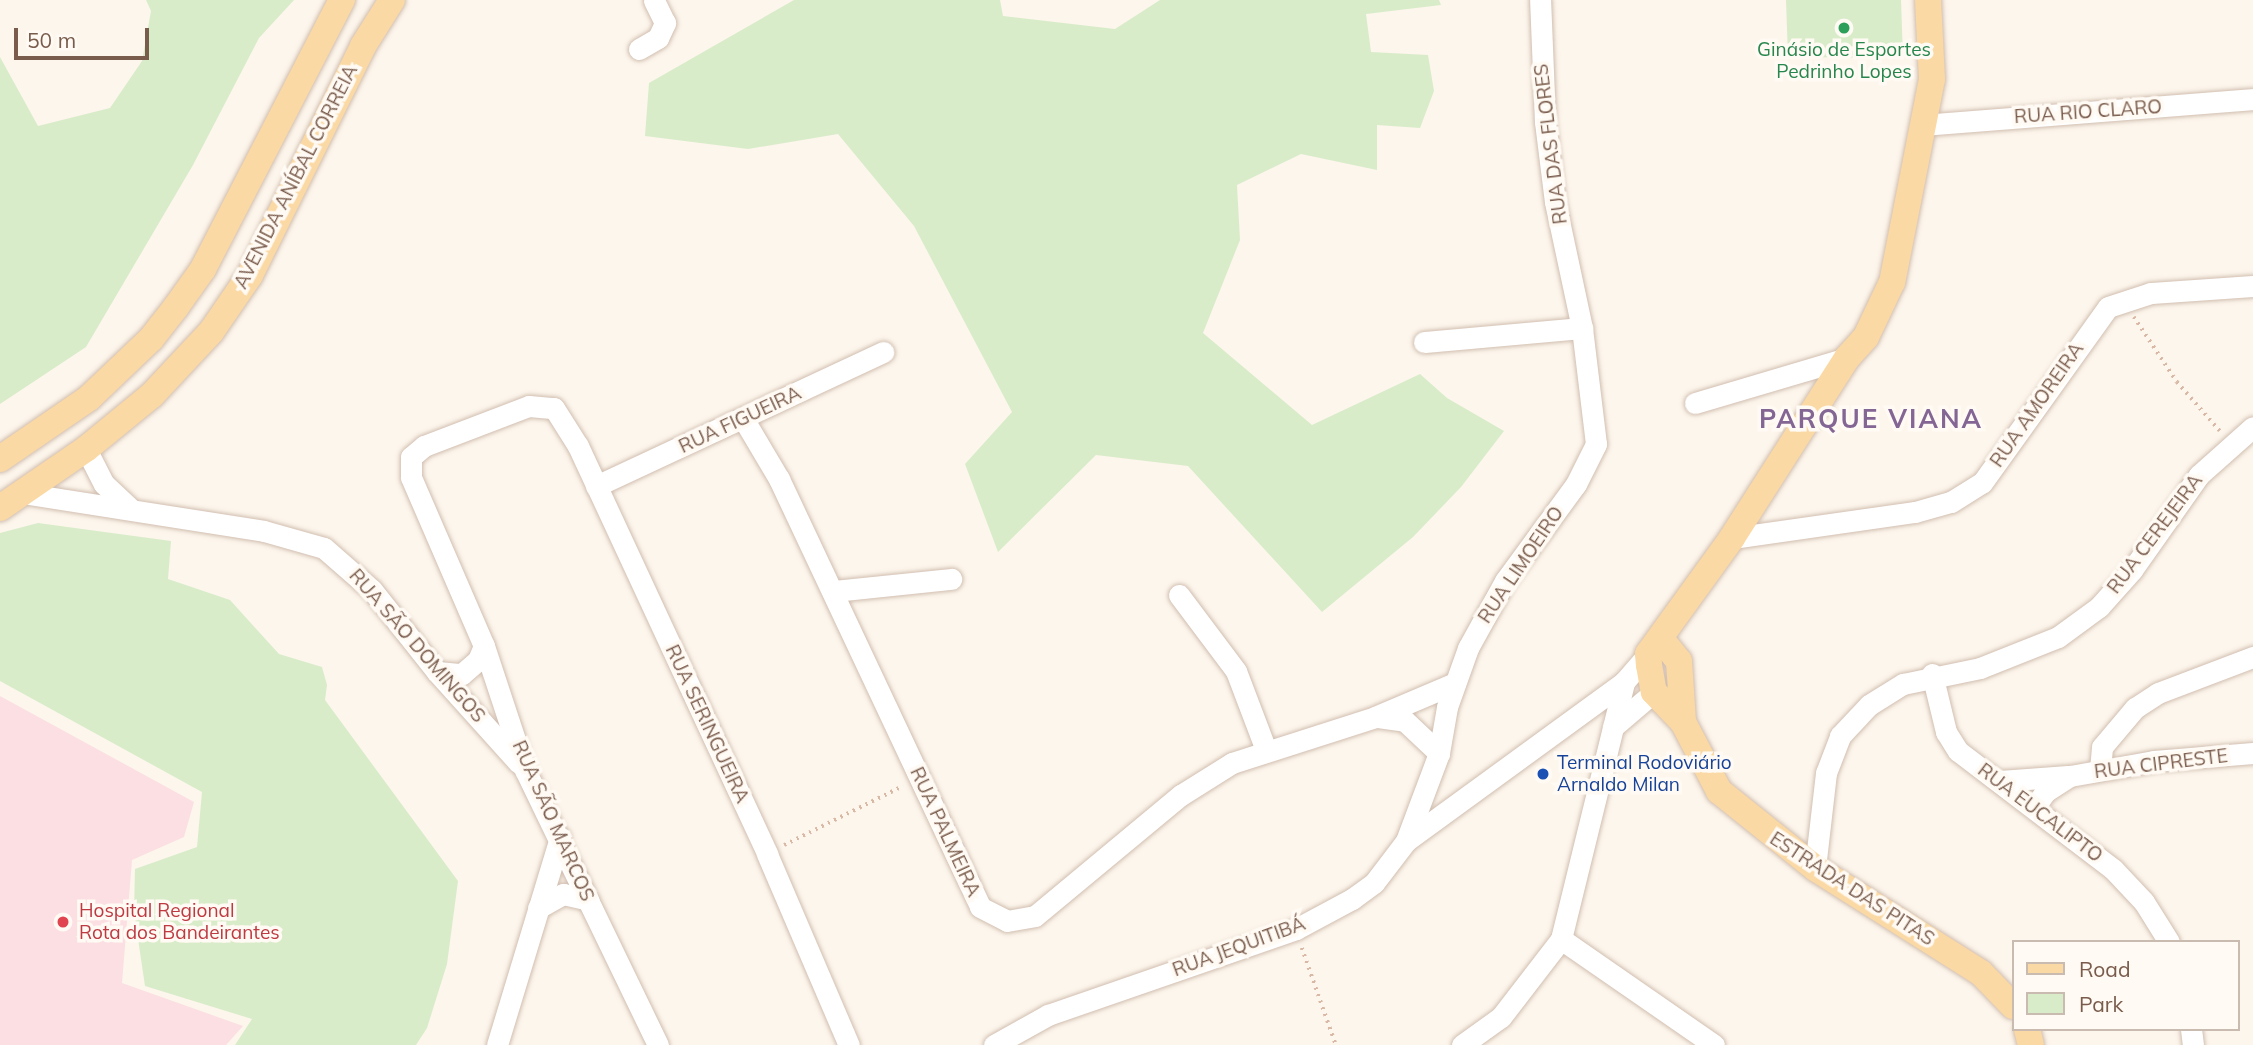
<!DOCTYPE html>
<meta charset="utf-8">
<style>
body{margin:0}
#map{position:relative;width:2253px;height:1045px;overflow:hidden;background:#fdf6ec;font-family:Mulish,sans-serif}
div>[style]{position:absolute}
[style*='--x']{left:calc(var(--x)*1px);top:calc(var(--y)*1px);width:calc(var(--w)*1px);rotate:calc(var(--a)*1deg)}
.medical>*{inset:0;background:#fbdfe3}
.green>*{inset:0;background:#d8ecc9}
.path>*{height:3.5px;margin-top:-1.75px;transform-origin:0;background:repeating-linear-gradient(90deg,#d9b8a5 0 2px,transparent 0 7px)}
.roads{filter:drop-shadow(0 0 2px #d1beb0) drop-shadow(0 0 2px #d1beb0)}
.minor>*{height:21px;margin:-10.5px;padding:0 10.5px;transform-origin:10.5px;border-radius:10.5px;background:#fff}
.major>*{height:26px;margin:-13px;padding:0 13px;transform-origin:13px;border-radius:13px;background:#fbd9a5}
.dots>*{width:19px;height:19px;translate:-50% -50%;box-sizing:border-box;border:4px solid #fffaf3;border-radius:50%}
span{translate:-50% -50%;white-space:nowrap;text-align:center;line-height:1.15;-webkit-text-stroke:7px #fffaf3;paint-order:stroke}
.leisure-label{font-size:19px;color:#27864d}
.street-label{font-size:19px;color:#7a5c4d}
.transit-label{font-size:19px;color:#164399}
.left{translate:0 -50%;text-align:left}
.health-label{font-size:19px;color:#be3a42}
.district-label{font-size:26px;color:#846695;font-weight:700;letter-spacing:2px}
.legend{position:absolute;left:2012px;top:940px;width:228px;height:91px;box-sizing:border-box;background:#fffaf3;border:2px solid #cabbb1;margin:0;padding:9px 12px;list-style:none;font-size:21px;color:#7a5c4d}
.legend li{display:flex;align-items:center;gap:14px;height:35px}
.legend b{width:35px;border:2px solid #cabbb1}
.scale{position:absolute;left:14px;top:28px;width:135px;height:32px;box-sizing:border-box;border:4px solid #7a5c4d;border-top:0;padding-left:9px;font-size:21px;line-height:24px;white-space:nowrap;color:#7a5c4d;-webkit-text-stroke:5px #fffaf3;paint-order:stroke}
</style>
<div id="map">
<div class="medical">
<i style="clip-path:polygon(0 696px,194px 802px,184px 837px,132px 860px,122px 983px,243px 1026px,226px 1045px,0 1045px)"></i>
</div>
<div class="green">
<i style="clip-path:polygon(146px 0,294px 0,259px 38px,193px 165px,86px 347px,0 404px,0 57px,38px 126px,110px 108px,142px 61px,151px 11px)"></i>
<i style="clip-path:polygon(794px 0,1000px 0,1003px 16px,1115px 29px,1160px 0,1439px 0,1441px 5px,1366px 14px,1371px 52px,1428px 55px,1434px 91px,1420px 128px,1377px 125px,1377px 170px,1301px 154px,1237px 185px,1240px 240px,1203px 333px,1312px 425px,1420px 374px,1447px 398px,1504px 431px,1461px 487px,1413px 537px,1322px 612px,1188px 466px,1096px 455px,998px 552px,965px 464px,1012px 412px,914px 226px,838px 134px,748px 149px,645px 136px,649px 83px)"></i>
<i style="clip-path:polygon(1786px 0,1901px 0,1903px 58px,1788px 57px)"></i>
<i style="clip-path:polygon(38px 523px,171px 541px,168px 579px,230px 600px,279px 654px,322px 667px,327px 685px,325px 700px,458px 881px,447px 964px,427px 1028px,416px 1045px,235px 1045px,252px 1019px,145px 986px,134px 912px,135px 869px,197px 847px,202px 792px,0 681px,0 533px)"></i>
</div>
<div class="path">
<i style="--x:2134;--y:317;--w:78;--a:56.5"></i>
<i style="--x:2177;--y:382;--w:65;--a:48.7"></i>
<i style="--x:784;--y:845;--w:133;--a:-26.4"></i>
<i style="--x:1302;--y:948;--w:103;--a:70.7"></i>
</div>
<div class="roads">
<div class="minor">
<i style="--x:639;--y:49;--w:22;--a:-30"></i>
<i style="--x:658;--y:38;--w:17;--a:-65"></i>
<i style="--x:665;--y:23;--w:25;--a:-116"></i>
<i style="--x:1923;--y:125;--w:331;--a:-4.5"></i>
<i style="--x:1424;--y:342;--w:159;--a:-5.1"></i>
<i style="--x:1695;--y:403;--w:159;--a:-16.5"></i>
<i style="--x:744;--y:420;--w:69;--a:59.3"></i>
<i style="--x:779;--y:479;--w:473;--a:64.8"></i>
<i style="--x:980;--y:907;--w:30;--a:27"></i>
<i style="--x:1007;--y:921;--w:28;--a:-10"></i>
<i style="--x:1035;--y:916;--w:190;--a:-39.7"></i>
<i style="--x:1181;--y:795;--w:60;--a:-32.1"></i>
<i style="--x:1232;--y:763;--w:150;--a:-17.8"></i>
<i style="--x:1375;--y:717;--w:87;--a:-23"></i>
<i style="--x:86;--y:449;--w:39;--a:63"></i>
<i style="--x:104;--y:484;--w:35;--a:43"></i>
<i style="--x:596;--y:486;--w:317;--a:-25"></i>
<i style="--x:22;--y:493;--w:245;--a:8.9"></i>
<i style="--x:264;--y:531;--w:62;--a:15.8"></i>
<i style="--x:324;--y:548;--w:64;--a:41.2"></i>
<i style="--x:372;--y:590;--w:105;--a:51.6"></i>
<i style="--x:437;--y:672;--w:122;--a:48"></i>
<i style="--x:1732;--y:538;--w:185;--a:-8.1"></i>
<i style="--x:1915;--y:512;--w:37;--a:-16"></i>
<i style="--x:1951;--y:502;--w:36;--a:-32"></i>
<i style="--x:1982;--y:483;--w:216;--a:-54.4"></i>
<i style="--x:2108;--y:307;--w:45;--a:-18"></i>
<i style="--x:2151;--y:293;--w:102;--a:-3.9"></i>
<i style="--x:834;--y:591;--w:118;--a:-5.9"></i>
<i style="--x:1179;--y:595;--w:95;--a:53.1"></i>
<i style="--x:1236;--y:671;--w:85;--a:69.2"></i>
<i style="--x:437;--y:672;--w:25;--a:5"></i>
<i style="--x:462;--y:674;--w:21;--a:-41"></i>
<i style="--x:478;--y:660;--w:15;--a:-67"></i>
<i style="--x:1932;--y:674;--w:60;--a:76.4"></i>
<i style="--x:1946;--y:732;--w:22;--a:58"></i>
<i style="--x:1958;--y:751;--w:195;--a:37.3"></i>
<i style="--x:2113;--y:869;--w:45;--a:46.8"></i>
<i style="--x:2144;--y:902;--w:47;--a:58"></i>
<i style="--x:1378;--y:717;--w:27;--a:8"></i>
<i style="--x:1405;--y:721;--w:47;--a:43.3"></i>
<i style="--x:1613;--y:727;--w:54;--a:-40.5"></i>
<i style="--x:2100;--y:770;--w:23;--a:-85"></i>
<i style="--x:2102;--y:747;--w:51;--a:-49.8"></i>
<i style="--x:2135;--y:708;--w:27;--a:-33"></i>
<i style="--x:2158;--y:693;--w:102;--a:-20.8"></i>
<i style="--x:2000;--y:781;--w:68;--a:-4.2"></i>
<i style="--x:2035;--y:806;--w:17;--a:-54"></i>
<i style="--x:2045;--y:792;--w:30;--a:-33"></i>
<i style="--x:2070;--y:776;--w:85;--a:-10.1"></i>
<i style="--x:2154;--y:761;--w:99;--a:-4.6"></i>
<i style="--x:1406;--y:841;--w:94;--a:-69.4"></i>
<i style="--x:1439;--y:753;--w:47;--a:-80.1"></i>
<i style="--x:1447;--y:707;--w:63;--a:-70.4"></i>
<i style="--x:1468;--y:648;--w:77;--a:-61.1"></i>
<i style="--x:1505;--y:581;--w:120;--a:-53.8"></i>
<i style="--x:1576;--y:484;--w:45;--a:-63.4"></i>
<i style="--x:1596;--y:444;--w:117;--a:-96.9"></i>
<i style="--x:1582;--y:328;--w:129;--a:-102.1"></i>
<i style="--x:1555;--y:202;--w:81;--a:-97.1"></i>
<i style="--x:1545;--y:122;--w:122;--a:-92.3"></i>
<i style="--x:1815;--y:868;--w:96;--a:-83.4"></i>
<i style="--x:1826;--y:773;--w:40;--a:-69"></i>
<i style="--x:1840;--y:736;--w:42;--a:-46.9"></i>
<i style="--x:1869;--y:705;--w:40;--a:-32"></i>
<i style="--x:1903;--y:684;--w:79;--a:-11.7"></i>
<i style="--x:1980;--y:668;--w:84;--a:-21.7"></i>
<i style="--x:2058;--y:637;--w:51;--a:-36.2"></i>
<i style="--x:2099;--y:607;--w:50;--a:-48.3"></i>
<i style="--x:2132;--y:570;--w:116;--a:-54.8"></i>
<i style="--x:2199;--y:475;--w:72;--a:-41.6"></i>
<i style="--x:538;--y:908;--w:29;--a:-29"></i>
<i style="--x:563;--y:894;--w:26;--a:13"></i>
<i style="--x:1561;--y:939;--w:186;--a:34.7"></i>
<i style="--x:2191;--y:1029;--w:16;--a:83"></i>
<i style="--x:497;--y:1045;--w:217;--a:-73.1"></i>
<i style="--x:658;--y:1045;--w:305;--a:-115.8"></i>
<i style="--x:525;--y:770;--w:131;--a:-108.3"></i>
<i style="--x:484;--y:646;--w:184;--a:-113.4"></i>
<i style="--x:411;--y:477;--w:20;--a:-90"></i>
<i style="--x:411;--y:457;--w:17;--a:-40"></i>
<i style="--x:424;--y:446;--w:112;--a:-20.9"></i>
<i style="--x:529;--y:406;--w:25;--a:5"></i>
<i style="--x:554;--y:408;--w:45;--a:57.7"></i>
<i style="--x:578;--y:446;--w:450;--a:65.1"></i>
<i style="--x:767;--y:854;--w:208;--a:66.8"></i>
<i style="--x:994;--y:1045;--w:62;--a:-29.1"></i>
<i style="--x:1048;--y:1015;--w:262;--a:-19.1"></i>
<i style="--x:1296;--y:929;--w:64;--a:-28.2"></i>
<i style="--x:1352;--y:899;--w:27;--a:-36"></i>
<i style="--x:1374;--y:883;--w:53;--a:-52.7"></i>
<i style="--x:1406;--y:841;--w:270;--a:-36.1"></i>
<i style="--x:1462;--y:1045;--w:48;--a:-35.7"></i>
<i style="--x:1501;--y:1017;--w:98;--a:-52.4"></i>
<i style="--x:1561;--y:939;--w:265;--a:-76.2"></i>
<i style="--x:1624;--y:682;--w:37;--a:-49"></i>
</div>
<div class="major">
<i style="--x:1928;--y:0;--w:79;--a:87.1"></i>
<i style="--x:1932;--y:79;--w:207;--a:101.1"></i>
<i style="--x:1892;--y:282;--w:61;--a:115.3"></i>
<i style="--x:1866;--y:337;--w:28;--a:132"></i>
<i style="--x:1847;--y:358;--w:214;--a:122.6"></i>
<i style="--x:1732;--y:538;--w:143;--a:125.9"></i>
<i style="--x:1648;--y:654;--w:11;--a:85"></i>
<i style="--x:1649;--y:665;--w:27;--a:80"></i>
<i style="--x:1654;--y:692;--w:42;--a:46"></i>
<i style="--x:1683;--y:722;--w:78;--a:62.4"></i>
<i style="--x:1719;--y:791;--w:123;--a:38.7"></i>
<i style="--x:1815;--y:868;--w:196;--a:32.3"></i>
<i style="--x:1981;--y:973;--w:46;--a:45.9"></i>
<i style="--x:0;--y:459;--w:108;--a:-34.4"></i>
<i style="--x:89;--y:398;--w:86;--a:-43.6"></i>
<i style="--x:151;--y:339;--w:41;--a:-52"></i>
<i style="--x:176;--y:307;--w:47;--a:-54.6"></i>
<i style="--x:203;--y:269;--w:303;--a:-62.7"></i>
<i style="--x:0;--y:508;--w:104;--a:-34.5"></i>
<i style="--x:86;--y:449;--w:85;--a:-39.3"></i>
<i style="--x:152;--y:395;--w:86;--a:-46.9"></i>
<i style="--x:211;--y:332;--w:69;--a:-55.6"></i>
<i style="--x:250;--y:275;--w:255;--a:-63.7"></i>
<i style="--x:363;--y:46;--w:54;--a:-57.8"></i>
<i style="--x:1661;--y:639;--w:28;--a:51"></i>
<i style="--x:1679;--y:661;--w:61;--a:86.2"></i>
<i style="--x:2027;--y:1029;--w:16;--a:76"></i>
</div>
</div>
<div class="dots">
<i style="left:1844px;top:28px;background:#2e9e5b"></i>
<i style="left:1543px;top:774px;background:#1a4fb4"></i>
<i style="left:63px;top:922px;background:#e0444e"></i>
</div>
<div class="leisure-label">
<span style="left:1844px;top:61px">Ginásio de Esportes<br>Pedrinho Lopes</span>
</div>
<div class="street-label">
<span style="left:2088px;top:112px;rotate:-4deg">RUA RIO CLARO</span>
<span style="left:1551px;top:144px;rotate:-97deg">RUA DAS FLORES</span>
<span style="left:296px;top:177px;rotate:-63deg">AVENIDA ANÍBAL CORREIA</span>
<span style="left:2037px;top:405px;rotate:-55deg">RUA AMOREIRA</span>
<span style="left:740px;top:420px;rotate:-25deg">RUA FIGUEIRA</span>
<span style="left:2155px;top:534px;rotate:-53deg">RUA CEREJEIRA</span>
<span style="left:1521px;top:565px;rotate:-56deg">RUA LIMOEIRO</span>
<span style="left:417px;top:646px;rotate:49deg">RUA SÃO DOMINGOS</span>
<span style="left:707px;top:724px;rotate:65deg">RUA SERINGUEIRA</span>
<span style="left:2161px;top:764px;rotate:-7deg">RUA CIPRESTE</span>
<span style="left:2040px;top:813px;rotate:37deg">RUA EUCALIPTO</span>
<span style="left:553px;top:821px;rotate:66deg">RUA SÃO MARCOS</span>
<span style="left:945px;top:832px;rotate:65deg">RUA PALMEIRA</span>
<span style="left:1852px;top:889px;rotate:33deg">ESTRADA DAS PITAS</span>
<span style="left:1239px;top:947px;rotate:-20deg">RUA JEQUITIBÁ</span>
</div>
<div class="transit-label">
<span class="left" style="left:1557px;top:774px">Terminal Rodoviário<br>Arnaldo Milan</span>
</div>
<div class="health-label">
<span class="left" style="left:79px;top:922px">Hospital Regional<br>Rota dos Bandeirantes</span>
</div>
<div class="district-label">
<span style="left:1871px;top:419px">PARQUE VIANA</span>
</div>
<ul class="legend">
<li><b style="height:9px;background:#fbd9a5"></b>Road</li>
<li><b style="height:19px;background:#d8ecc9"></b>Park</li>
</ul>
<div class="scale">50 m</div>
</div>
